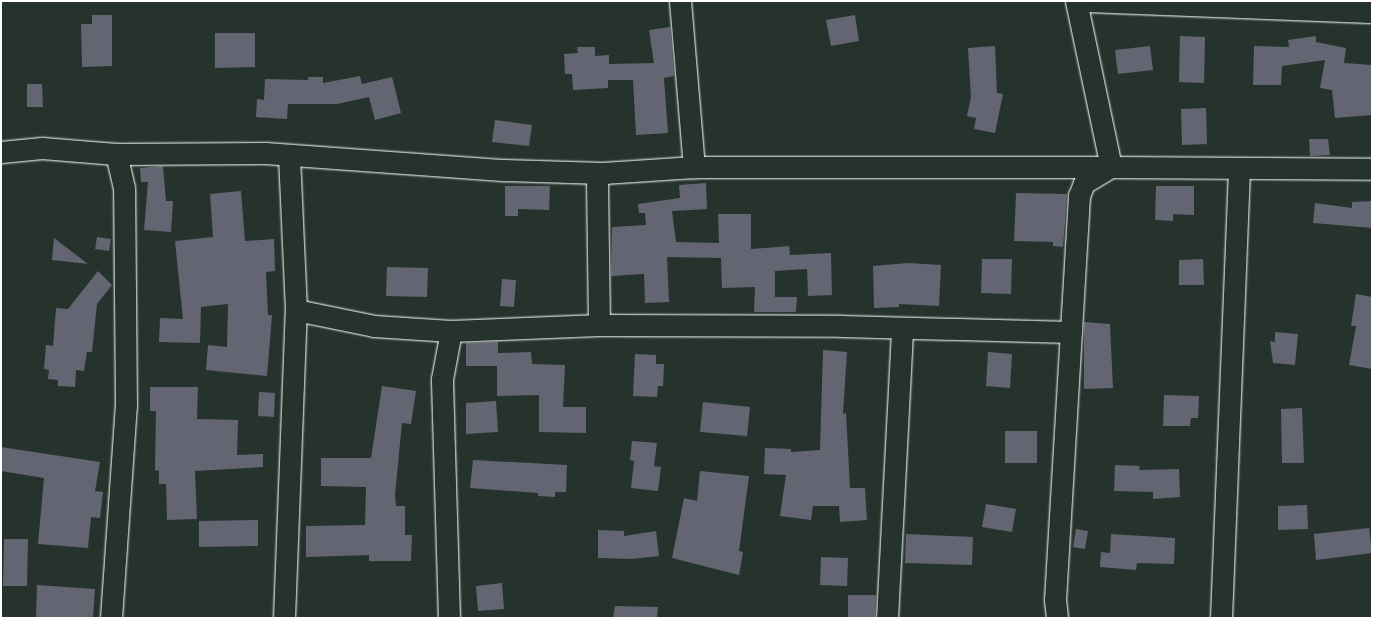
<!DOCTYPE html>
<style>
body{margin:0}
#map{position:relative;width:1373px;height:619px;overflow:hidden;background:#26332d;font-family:"Playpen Sans",sans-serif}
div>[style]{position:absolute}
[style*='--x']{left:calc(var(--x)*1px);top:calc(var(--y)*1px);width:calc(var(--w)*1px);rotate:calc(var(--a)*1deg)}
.building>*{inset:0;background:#636572}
.roads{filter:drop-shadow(0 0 1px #fff) drop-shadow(0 0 1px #fff)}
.minor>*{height:21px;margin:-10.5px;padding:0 10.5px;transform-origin:10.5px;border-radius:10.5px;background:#26332d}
span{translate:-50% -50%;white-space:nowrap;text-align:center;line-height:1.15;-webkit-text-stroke:4.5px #26332d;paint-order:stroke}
.frame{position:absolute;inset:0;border:2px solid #fff;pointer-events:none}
</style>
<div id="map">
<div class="building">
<i style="clip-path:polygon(92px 15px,112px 15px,112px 66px,82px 67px,81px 24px,92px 24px)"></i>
<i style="clip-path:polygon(855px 15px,859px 41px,831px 46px,826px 20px)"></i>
<i style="clip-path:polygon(670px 27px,674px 76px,664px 78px,668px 133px,636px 135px,633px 80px,608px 80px,608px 88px,573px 90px,572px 74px,565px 74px,564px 54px,578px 53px,577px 47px,595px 47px,595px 56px,609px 55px,609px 64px,654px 63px,649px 30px)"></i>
<i style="clip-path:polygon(215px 33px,255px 33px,255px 67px,215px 68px)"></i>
<i style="clip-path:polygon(1180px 36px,1205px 37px,1204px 83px,1179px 82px)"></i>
<i style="clip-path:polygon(1316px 36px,1316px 42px,1346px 48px,1344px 63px,1372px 65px,1372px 115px,1335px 118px,1332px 90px,1320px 88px,1325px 60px,1282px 66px,1281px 85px,1253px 85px,1254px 46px,1289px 47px,1288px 40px)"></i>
<i style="clip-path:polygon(995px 46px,997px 93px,1003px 94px,995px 133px,974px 129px,976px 118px,967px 116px,971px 97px,968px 48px)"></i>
<i style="clip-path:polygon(1150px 46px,1153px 70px,1118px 74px,1115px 50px)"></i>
<i style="clip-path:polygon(360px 76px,362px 84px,392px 77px,401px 113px,375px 120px,369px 97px,337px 104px,288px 104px,287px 119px,256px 117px,257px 99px,264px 100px,265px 79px,308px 80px,308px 77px,323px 77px,323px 83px)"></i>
<i style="clip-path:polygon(27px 84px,42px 84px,43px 107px,27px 107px)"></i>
<i style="clip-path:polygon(1206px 108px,1207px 144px,1182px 145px,1181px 109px)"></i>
<i style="clip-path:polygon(495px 120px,532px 125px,529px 146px,492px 142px)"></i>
<i style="clip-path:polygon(1309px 139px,1328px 139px,1330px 155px,1310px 156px)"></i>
<i style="clip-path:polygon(163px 166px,166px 201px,173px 201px,171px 232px,144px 230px,148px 182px,141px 182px,140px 168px)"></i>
<i style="clip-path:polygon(706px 183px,707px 209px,672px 211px,676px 242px,719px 243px,718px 214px,751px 214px,751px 249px,789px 246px,790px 255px,831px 253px,832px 295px,808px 296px,807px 269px,775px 271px,775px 297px,797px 297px,796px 312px,754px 312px,755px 287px,722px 288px,721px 258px,667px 257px,669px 302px,645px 303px,644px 274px,611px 276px,612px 227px,646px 225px,645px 213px,639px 213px,638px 204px,680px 198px,679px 185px)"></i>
<i style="clip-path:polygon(505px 186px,550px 186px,549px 210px,518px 209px,518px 216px,505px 216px)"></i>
<i style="clip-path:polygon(1156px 186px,1194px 186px,1194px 215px,1173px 214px,1173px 221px,1155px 220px)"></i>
<i style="clip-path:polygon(241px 191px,245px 241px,274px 239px,275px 271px,266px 272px,268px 315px,272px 315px,267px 376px,206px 370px,208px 345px,227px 347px,228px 304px,201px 307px,200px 343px,159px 342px,160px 318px,183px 319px,175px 241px,213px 237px,210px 194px)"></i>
<i style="clip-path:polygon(1016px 193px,1067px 194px,1063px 247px,1053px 246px,1053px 242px,1014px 241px)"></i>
<i style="clip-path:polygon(1372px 201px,1372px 228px,1313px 223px,1315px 203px,1352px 208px,1352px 202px)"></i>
<i style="clip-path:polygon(97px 237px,111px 239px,109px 251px,95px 249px)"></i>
<i style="clip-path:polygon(54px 238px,88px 264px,52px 260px)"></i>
<i style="clip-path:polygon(982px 259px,1012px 259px,1011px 294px,981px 293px)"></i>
<i style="clip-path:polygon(1203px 259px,1204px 285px,1179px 285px,1179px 260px)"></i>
<i style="clip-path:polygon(908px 263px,941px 265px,939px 306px,899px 304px,899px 307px,874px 308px,873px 266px)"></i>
<i style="clip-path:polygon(387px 267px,428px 268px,427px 297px,386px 296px)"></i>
<i style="clip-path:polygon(98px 271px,112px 285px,97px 304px,92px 352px,87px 352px,84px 371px,76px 370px,75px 387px,58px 386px,58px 380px,48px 379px,49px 370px,44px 369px,46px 345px,53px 346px,56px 308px,68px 309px)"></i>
<i style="clip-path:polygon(502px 279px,516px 280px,514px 307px,500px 306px)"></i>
<i style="clip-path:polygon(1356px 294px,1372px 297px,1372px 369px,1349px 365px,1356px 326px,1351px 326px)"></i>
<i style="clip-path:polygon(1084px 322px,1110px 324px,1113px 388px,1084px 389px)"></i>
<i style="clip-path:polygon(1275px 332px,1298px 334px,1295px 365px,1273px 363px,1270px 341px,1275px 342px)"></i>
<i style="clip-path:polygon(498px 342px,498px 353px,531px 352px,532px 364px,565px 365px,563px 407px,586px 407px,586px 433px,539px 432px,539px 395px,497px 396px,497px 366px,466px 366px,466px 343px)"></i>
<i style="clip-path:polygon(823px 350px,847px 352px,843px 414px,846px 413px,850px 488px,865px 488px,867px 520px,840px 522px,839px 506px,813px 506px,811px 520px,780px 516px,786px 475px,764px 474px,765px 448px,791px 449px,791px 452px,820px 450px)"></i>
<i style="clip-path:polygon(988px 352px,1012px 354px,1010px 388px,986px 386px)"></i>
<i style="clip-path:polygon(635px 354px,656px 355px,656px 364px,664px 364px,663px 386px,658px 386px,657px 397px,633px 396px)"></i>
<i style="clip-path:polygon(382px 386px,416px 391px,411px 424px,402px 423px,395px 495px,396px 506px,405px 506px,405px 535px,412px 535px,411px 561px,369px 561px,369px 555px,306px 557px,306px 526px,365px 525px,366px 487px,321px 486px,321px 458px,371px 458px)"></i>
<i style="clip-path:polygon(150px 387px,198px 387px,197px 419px,238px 420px,237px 455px,263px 454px,263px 467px,195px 471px,197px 519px,167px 520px,166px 484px,159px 484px,159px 471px,155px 470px,156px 411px,150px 411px)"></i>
<i style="clip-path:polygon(259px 392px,275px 393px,274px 417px,258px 416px)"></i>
<i style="clip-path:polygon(1164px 395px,1199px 396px,1198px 418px,1191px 418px,1190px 426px,1163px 426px)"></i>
<i style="clip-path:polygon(496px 401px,498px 432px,466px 434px,466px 403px)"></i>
<i style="clip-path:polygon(703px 402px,750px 407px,747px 436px,700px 432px)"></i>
<i style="clip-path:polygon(1302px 408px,1304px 463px,1282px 463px,1281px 409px)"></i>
<i style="clip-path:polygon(1005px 431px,1037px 431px,1037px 463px,1005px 463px)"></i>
<i style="clip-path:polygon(632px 441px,657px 443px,654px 466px,661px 467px,658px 491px,631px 488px,634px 461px,630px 460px)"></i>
<i style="clip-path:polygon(1px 447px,100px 462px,95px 491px,103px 492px,100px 518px,91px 517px,88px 548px,38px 544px,44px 478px,1px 471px)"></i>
<i style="clip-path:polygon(473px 460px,567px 465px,566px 492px,555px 492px,555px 497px,538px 496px,538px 493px,470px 488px)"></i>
<i style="clip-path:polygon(1115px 465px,1140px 466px,1139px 470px,1179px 469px,1180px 497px,1153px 499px,1153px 492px,1114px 491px)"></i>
<i style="clip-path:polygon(700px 471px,749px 476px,739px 551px,743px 552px,739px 575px,672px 558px,684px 498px,697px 501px)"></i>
<i style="clip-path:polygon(986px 504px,1016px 509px,1012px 532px,982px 527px)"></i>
<i style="clip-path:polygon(1307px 505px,1308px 529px,1278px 530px,1278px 506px)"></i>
<i style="clip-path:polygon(258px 520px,258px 546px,199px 547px,199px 521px)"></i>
<i style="clip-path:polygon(1369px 528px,1372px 553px,1316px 560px,1314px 534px)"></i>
<i style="clip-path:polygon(1076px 529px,1088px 531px,1085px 549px,1073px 547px)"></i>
<i style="clip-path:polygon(598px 530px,624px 531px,624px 536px,656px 531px,659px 556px,632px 559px,598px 558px)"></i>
<i style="clip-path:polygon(906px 534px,973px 537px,972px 565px,905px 563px)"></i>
<i style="clip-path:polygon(1111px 534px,1175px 538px,1174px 564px,1137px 563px,1136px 570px,1100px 567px,1101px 552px,1110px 553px)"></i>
<i style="clip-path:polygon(4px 539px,28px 539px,27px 586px,3px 586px)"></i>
<i style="clip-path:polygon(821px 557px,848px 558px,847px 586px,820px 585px)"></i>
<i style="clip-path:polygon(502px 583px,504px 609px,478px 611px,476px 586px)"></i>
<i style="clip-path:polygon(37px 585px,95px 589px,93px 618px,36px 618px)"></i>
<i style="clip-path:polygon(848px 595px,876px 595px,875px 617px,848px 617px)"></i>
<i style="clip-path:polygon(615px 606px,658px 607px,657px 618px,613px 618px)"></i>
</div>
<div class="roads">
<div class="minor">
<i style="--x:680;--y:1;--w:167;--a:85.2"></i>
<i style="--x:1084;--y:1;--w:288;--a:2.2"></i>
<i style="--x:1;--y:152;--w:41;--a:-5.6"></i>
<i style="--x:42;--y:148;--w:74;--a:4.6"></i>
<i style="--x:116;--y:154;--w:149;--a:-0.4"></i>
<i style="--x:265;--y:153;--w:240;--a:4.1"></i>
<i style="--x:504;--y:170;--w:99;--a:1.7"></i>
<i style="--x:296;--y:310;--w:80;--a:11.6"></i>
<i style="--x:374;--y:326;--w:77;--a:3.7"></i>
<i style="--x:599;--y:325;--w:145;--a:-90.8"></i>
<i style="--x:597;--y:180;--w:9;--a:-49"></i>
<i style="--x:603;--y:173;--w:91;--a:-3.8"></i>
<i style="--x:694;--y:167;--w:417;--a:0"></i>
<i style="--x:1111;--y:167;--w:170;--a:-101.9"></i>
<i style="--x:111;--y:618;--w:213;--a:-86"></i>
<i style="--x:126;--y:406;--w:218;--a:-90.5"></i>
<i style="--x:124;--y:188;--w:35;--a:-103"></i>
<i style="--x:284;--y:618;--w:308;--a:-87.8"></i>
<i style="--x:296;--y:310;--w:154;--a:-92.6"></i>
<i style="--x:449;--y:618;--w:239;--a:-91.7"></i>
<i style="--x:442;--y:379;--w:49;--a:-79.4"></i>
<i style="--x:451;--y:331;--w:148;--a:-2.3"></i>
<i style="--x:599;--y:325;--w:242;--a:0.2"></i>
<i style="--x:841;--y:326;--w:230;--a:1.5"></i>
<i style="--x:887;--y:618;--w:290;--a:-87"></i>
<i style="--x:1057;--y:618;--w:18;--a:-96"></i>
<i style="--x:1055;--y:600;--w:405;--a:-86.6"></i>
<i style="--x:1079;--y:196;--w:14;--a:-69"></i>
<i style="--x:1084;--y:183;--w:31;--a:-31"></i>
<i style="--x:1111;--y:167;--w:261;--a:0.4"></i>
<i style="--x:1221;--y:618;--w:450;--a:-87.7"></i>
</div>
</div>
<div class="frame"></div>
</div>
